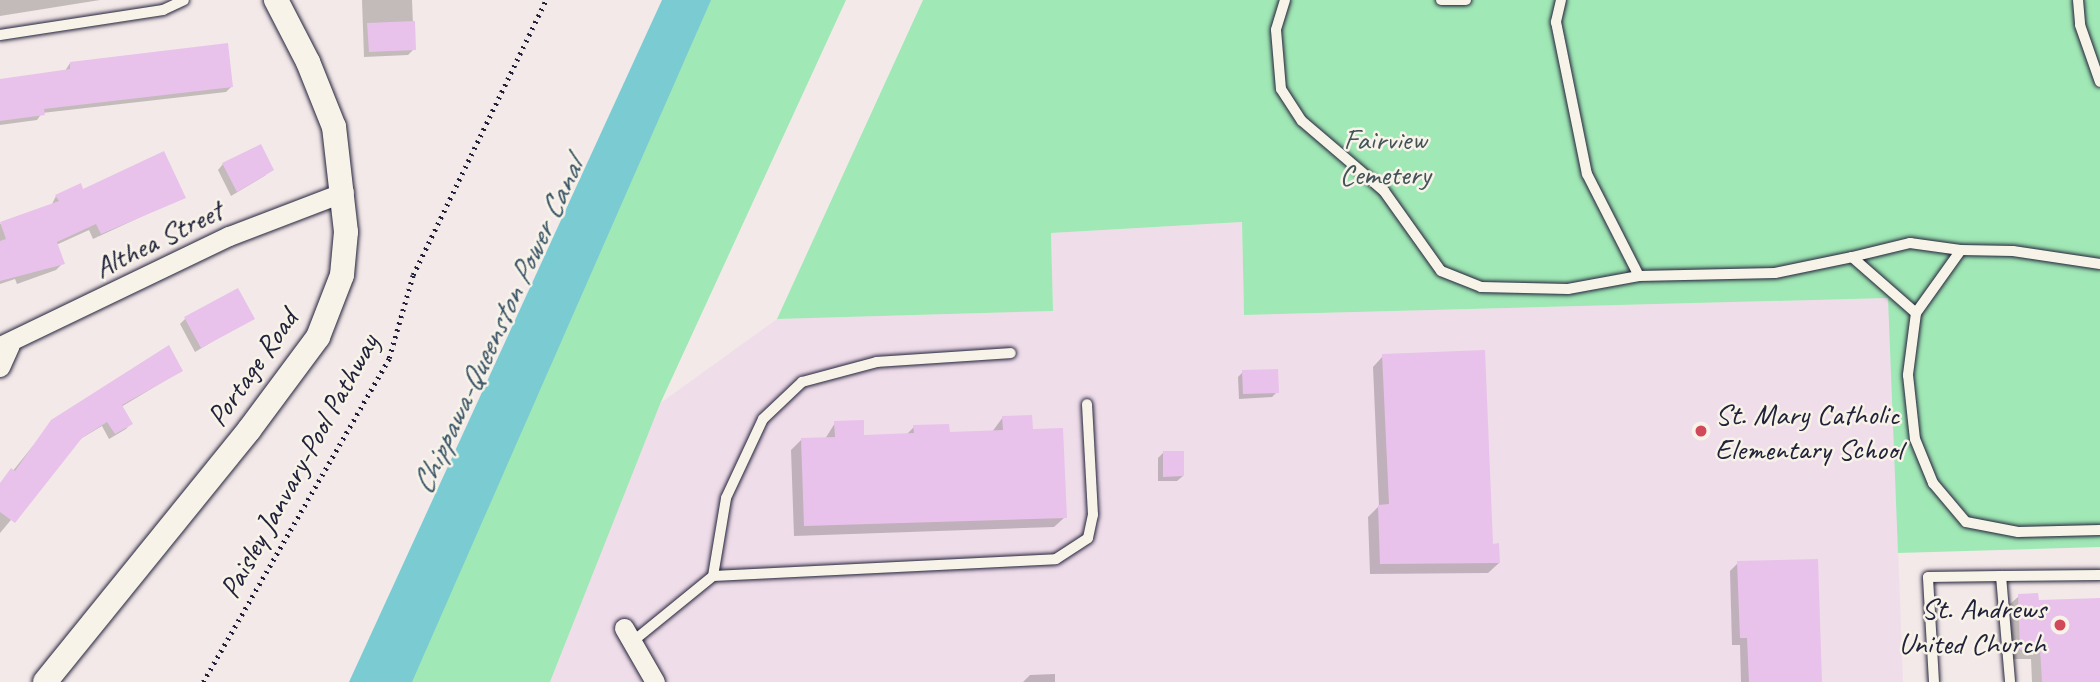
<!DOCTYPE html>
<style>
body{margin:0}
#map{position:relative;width:2100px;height:682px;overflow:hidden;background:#f4e9e9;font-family:Caveat,sans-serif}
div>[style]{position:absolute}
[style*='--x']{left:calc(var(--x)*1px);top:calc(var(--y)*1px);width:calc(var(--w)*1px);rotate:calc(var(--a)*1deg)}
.built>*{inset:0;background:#f0ddea}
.green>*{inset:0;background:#a0e8b5}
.water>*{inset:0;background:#7acbd2}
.shadow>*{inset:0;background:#0003}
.building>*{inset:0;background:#e8c2eb}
.path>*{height:4.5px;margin-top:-2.25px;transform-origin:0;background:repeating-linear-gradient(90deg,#22223b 0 2px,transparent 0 7px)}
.roads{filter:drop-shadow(0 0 2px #22223b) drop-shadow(0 0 2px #22223b)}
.service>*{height:10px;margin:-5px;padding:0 5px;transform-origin:5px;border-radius:5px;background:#f7f3e8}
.minor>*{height:19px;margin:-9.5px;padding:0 9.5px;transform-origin:9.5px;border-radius:9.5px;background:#f7f3e8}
.tertiary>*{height:24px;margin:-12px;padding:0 12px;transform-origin:12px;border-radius:12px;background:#f7f3e8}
.dots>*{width:19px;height:19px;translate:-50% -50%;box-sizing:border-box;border:4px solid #f7f3e8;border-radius:50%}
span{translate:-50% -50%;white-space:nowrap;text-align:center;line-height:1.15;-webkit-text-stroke:5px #f7f3e8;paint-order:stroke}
.park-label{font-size:30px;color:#42545a}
.street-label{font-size:30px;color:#22223b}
.poi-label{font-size:30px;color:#22223b}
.left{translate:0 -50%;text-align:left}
.right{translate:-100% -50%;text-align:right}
.water-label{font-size:32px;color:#3c5568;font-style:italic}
</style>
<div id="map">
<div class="built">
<i style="clip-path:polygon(1242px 222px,1244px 315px,1889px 298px,1903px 682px,550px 682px,659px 404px,777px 319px,1053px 311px,1051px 233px)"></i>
</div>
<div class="green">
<i style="clip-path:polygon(701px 0,846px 0,660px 404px,550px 682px,386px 682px)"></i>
<i style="clip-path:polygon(923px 0,2100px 0,2100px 547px,1898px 553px,1888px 298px,1244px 315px,1242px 222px,1051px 233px,1053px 311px,777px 319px)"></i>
</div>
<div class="water">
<i style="clip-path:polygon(662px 0,711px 0,412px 682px,349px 682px)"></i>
</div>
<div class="shadow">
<i style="clip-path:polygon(0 0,100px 0,0 16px)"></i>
<i style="clip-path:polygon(362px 0,412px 0,414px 49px,408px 55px,364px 57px)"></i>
<i style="clip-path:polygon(70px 63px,232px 86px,226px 92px,42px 113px,37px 120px,0 125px,0 80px,65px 71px)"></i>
<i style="clip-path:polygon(223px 164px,266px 175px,231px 196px,218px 170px)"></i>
<i style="clip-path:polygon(83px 192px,184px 197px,93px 239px,89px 230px,56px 245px,63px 263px,56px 270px,17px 284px,15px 279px,0 284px,0 224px,51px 206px,56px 196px)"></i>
<i style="clip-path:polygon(252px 318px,195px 352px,180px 324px,185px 319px)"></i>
<i style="clip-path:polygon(1383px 356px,1491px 545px,1499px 563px,1488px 573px,1370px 574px,1368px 517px,1379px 506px,1373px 367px)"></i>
<i style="clip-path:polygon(181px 371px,121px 407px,131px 423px,126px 429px,109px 439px,102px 426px,77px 441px,0 533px,0 487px,52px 422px)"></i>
<i style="clip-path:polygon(1243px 372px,1277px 392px,1272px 397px,1239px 399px,1238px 377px)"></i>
<i style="clip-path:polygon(1003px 417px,1031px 431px,1065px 517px,1054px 527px,794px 536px,791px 450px,802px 439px,825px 439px,835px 423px,863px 437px,906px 435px,914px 427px,948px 434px,992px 432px)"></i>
<i style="clip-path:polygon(1163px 453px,1183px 476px,1177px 481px,1158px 481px,1158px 458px)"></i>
<i style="clip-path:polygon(1738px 563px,1820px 682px,1741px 682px,1740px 645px,1732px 645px,1730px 571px)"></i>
<i style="clip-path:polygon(2019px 596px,2037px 602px,2100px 600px,2100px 682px,2032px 682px,2031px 659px,2010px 659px,2008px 606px)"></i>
<i style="clip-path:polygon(1055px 674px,1055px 682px,1023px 682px,1030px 675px)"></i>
</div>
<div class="building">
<i style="clip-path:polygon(415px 21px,416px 50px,369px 52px,367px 23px)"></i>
<i style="clip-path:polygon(228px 43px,233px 87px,44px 109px,45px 115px,0 121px,0 79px,70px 69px,70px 62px)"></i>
<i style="clip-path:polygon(261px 144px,274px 170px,237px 192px,222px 163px)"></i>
<i style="clip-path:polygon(164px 151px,186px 198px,101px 234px,96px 224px,57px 242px,65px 264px,0 281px,0 241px,6px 239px,0 222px,59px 201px,55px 195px,81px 183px,83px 189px)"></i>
<i style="clip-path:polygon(238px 288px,255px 319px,201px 348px,184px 317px)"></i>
<i style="clip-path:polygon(169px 345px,183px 371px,122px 405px,133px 424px,115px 434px,107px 422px,82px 438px,15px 523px,0 512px,0 483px,11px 468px,15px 471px,51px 420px)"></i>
<i style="clip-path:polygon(1485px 350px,1493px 544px,1499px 543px,1500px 563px,1380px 564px,1378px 505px,1389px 504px,1382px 354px)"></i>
<i style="clip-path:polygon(1278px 369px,1279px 393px,1243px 394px,1242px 370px)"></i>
<i style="clip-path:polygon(1032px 415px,1033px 429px,1063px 428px,1067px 518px,804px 526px,801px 438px,835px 437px,834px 421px,864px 420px,864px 435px,914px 433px,913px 425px,949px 424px,950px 432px,1003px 430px,1002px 416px)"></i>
<i style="clip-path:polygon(1163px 451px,1184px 451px,1184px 476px,1163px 477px)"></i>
<i style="clip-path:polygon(1818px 559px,1822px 682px,1749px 682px,1747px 638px,1740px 638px,1737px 561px)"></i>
<i style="clip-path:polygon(2038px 593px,2039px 600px,2100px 598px,2100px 682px,2042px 682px,2040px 649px,2020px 650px,2018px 594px)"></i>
</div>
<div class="path">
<i style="--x:203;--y:682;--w:374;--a:-60.1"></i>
<i style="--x:389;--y:358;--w:86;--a:-73.9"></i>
<i style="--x:413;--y:275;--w:305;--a:-64.2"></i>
</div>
<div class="roads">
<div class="service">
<i style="--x:1285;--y:0;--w:31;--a:107"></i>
<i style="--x:1276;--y:30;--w:59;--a:85.2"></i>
<i style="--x:1281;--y:89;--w:38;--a:57"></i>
<i style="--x:1302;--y:121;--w:108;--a:40.5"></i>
<i style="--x:1384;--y:191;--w:98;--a:54.5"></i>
<i style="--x:1441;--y:271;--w:43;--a:21.8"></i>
<i style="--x:1481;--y:287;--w:87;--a:1.3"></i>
<i style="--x:1568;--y:289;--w:72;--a:-10.4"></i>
<i style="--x:1639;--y:276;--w:136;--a:-1.3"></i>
<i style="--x:1775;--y:273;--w:79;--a:-11.7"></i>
<i style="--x:1852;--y:257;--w:85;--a:41.2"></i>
<i style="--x:1916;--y:313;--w:63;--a:97.4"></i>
<i style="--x:1908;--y:375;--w:64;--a:83.8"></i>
<i style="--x:1915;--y:439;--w:48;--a:67.8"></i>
<i style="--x:1933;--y:483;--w:51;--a:49.8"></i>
<i style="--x:1966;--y:522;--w:53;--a:10.9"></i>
<i style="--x:2018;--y:532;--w:82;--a:-1.4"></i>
<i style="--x:1441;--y:0;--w:25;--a:0"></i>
<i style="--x:1561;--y:0;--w:23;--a:103"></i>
<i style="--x:1556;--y:22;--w:155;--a:78.5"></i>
<i style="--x:1587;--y:174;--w:114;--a:63"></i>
<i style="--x:2078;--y:0;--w:25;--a:85"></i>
<i style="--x:2080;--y:25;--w:60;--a:70.7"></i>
<i style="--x:0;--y:35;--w:165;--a:-8.7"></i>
<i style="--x:163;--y:10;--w:23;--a:-25"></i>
<i style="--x:1852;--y:257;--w:60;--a:-13.6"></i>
<i style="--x:1910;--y:243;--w:51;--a:7.8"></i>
<i style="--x:1916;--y:313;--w:77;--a:-54.5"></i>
<i style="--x:1961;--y:250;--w:52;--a:1.1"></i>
<i style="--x:2013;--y:251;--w:88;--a:8.5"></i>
<i style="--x:713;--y:576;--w:343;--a:-2.8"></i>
<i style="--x:1056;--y:559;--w:38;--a:-33"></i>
<i style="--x:1088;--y:538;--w:24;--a:-78"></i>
<i style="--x:1093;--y:515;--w:111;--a:-93.1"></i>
<i style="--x:2001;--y:576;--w:99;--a:-0.6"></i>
<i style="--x:632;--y:642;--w:104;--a:-39.2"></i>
<i style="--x:713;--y:576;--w:79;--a:-80.5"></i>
<i style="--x:726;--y:498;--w:87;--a:-64.9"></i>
<i style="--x:763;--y:419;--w:54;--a:-43.5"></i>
<i style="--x:802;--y:382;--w:78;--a:-14.9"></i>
<i style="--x:877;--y:362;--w:134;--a:-3.8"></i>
<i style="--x:1934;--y:682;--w:105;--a:-93.3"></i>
<i style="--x:1928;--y:577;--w:73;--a:-0.8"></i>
<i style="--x:2001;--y:576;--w:106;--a:85.1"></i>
</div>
<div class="minor">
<i style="--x:0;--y:346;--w:254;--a:-25.7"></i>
<i style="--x:229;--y:236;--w:123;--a:-20.9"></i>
<i style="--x:0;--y:367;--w:24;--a:-66"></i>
<i style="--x:624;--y:628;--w:62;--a:60.1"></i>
</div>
<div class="tertiary">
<i style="--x:45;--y:682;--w:324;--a:-51"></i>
<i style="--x:249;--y:430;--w:116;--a:-53.4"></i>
<i style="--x:318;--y:337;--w:66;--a:-68.8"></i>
<i style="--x:342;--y:275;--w:43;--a:-84.7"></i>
<i style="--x:346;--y:232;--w:106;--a:-96.5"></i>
<i style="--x:334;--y:127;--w:70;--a:-111.8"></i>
<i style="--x:308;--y:62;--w:70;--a:-117.3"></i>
</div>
</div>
<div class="dots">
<i style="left:1701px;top:431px;background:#d1495b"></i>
<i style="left:2060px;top:625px;background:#d1495b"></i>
</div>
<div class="park-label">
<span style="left:1385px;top:156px">Fairview<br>Cemetery</span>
</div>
<div class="street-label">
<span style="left:158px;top:239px;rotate:-26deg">Althea Street</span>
<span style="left:252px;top:368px;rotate:-55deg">Portage Road</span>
<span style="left:299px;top:466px;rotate:-61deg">Paisley Janvary-Pool Pathway</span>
</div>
<div class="poi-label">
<span class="left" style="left:1715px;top:431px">St. Mary Catholic<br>Elementary School</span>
<span class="right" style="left:2046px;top:625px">St. Andrews<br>United Church</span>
</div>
<div class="water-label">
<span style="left:498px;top:327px;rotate:-65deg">Chippawa-Queenston Power Canal</span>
</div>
</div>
